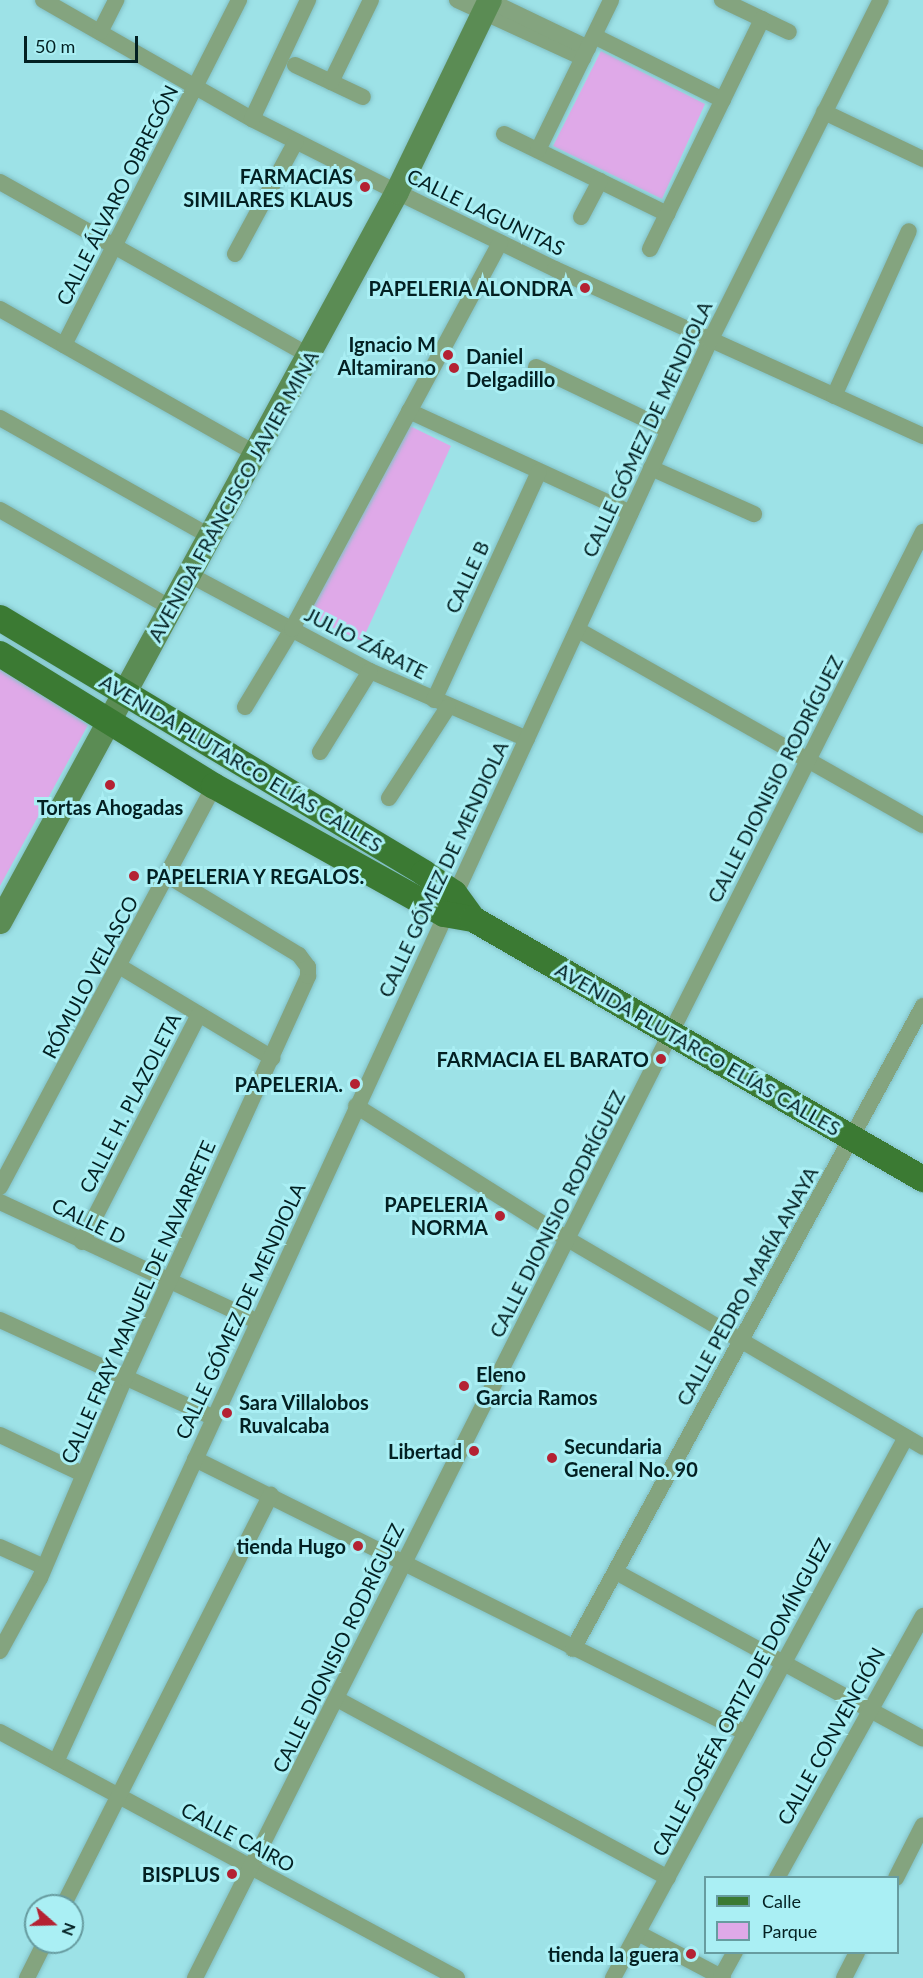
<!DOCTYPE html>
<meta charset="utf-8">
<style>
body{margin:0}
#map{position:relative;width:923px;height:1978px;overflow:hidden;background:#9de2e7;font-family:Lato,sans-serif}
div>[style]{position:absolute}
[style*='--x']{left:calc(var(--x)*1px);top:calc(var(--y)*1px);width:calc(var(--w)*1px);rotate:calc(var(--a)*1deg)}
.green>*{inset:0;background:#dfa9e8}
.roads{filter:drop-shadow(0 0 2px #81bfc4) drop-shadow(0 0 2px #81bfc4)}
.street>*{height:16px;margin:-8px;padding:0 8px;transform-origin:8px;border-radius:8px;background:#84a47f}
.secondary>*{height:24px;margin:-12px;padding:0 12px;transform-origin:12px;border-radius:12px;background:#5b8c54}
.primary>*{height:26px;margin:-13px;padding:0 13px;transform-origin:13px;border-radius:13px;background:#3b7a33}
.dots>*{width:16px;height:16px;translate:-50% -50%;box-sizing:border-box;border:3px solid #aaeff4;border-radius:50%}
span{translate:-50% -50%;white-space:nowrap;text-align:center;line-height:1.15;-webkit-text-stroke:6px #aaeff4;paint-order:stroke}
.poi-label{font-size:20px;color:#032022;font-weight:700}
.right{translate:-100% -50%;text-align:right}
.left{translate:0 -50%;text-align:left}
.street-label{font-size:20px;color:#032022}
.legend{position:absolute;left:704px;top:1876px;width:195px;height:78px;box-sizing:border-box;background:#aaeff4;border:2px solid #679ca0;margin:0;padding:8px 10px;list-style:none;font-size:18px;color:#032022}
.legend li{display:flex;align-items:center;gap:12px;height:30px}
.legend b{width:30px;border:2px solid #679ca0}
.north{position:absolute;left:24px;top:1894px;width:60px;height:60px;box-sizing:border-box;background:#aaeff4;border:2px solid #679ca0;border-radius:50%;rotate:110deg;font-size:16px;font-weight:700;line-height:24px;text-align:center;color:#032022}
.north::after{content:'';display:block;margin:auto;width:21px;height:27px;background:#b42233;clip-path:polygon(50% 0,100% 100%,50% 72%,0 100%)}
.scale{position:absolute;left:24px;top:36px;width:114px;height:27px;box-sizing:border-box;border:3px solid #032022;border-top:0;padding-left:8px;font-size:18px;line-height:21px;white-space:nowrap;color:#032022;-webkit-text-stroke:4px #aaeff4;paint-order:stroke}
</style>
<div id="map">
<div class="green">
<i style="clip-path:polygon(601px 51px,705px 104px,662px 199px,553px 146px)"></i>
<i style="clip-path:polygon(410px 426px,451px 446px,362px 641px,307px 616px)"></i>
<i style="clip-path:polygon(0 668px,88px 725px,0 886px)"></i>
</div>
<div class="roads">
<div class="street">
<i style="--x:43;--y:0;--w:241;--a:29.7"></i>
<i style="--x:252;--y:119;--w:162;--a:26.7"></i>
<i style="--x:397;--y:192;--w:176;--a:26"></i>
<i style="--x:555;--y:269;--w:404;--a:24.4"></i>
<i style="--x:457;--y:0;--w:139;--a:24.7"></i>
<i style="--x:488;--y:0;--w:111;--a:25.6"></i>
<i style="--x:722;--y:0;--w:74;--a:25.5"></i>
<i style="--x:100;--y:32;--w:36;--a:-63"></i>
<i style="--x:594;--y:36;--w:144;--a:26.4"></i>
<i style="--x:295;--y:65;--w:75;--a:25.2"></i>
<i style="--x:331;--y:82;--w:91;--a:-64"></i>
<i style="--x:824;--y:112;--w:110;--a:25.4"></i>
<i style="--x:252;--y:119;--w:132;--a:-64.8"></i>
<i style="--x:504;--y:134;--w:182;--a:26.1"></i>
<i style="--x:538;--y:150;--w:167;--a:-64"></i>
<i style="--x:0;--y:182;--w:355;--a:29.3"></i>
<i style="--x:581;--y:217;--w:41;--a:-62.2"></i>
<i style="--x:650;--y:249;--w:256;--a:-64"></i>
<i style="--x:235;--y:254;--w:128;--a:-61.6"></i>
<i style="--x:0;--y:309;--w:294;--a:29.5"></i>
<i style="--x:64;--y:345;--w:387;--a:-63.1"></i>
<i style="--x:536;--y:367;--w:146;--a:25.5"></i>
<i style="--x:834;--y:396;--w:181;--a:-65.6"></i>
<i style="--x:409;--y:411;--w:244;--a:24.7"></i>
<i style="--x:0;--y:418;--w:242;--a:29.4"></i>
<i style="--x:651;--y:468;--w:113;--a:24.1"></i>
<i style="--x:0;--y:510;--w:197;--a:29.8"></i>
<i style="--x:190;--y:575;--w:204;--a:28.1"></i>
<i style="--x:370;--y:671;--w:171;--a:23.4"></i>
<i style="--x:578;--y:630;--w:396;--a:29.5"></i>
<i style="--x:434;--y:700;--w:251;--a:-65.3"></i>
<i style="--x:245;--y:707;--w:91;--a:-58.9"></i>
<i style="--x:292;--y:629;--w:439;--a:-61.7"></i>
<i style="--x:320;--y:752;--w:95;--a:-58.3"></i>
<i style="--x:389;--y:798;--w:108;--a:-57"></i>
<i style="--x:119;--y:966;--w:179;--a:31"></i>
<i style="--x:356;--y:1106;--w:252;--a:32.2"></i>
<i style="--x:569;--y:1240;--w:410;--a:30.3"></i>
<i style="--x:0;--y:1187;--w:455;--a:-61.9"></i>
<i style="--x:0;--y:1202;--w:285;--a:24.9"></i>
<i style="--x:82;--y:1242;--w:256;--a:-62.8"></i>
<i style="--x:0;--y:1320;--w:235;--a:24.6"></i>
<i style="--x:0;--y:1435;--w:92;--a:25.2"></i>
<i style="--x:195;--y:1459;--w:615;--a:26.44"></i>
<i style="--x:0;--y:1547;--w:48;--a:24.4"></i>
<i style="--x:616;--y:1572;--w:349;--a:28.5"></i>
<i style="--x:573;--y:1649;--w:732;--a:-61.44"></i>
<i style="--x:0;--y:1651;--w:83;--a:-61.3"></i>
<i style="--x:40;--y:1578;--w:217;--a:-67"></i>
<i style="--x:125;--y:1378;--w:442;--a:-65.5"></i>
<i style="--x:308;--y:976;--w:9;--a:-90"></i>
<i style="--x:308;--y:967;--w:15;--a:-127"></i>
<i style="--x:299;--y:955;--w:153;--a:-148.9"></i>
<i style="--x:337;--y:1699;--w:376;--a:28.4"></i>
<i style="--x:0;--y:1732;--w:519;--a:28.29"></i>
<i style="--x:56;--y:1762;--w:1564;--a:-65.29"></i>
<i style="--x:710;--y:341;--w:381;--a:-63.4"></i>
<i style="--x:777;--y:1878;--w:300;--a:-60.9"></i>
<i style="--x:896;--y:1878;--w:59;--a:-63"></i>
<i style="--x:63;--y:1906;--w:461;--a:-63.2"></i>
<i style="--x:638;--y:1933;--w:96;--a:27.9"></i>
<i style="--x:721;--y:1977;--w:29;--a:-61"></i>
<i style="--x:27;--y:1978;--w:40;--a:-63.4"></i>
<i style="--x:195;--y:1978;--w:1619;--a:-63.28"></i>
<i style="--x:613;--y:1978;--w:615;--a:-61.56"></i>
<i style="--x:844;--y:1978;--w:29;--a:-63"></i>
</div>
<div class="secondary">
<i style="--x:0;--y:922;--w:831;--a:-61.46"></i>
<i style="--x:397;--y:192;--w:213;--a:-64.2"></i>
</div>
<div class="primary">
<i style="--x:0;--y:618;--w:495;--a:31"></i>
<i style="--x:424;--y:873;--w:36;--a:34"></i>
<i style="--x:454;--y:893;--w:32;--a:54"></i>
<i style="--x:0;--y:654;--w:251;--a:31.7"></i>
<i style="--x:214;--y:786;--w:263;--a:29.1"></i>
<i style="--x:444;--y:914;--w:29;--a:10"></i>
<i style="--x:473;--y:919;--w:520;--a:30.02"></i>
</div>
</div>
<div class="dots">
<i style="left:365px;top:187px;background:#b42233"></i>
<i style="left:585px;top:288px;background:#b42233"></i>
<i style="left:448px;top:355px;background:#b42233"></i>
<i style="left:454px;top:368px;background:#b42233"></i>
<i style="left:110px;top:785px;background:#b42233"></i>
<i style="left:134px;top:876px;background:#b42233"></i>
<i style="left:661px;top:1059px;background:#b42233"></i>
<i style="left:355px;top:1084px;background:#b42233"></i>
<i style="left:500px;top:1216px;background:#b42233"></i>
<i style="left:464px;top:1386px;background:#b42233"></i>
<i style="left:227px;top:1413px;background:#b42233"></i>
<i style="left:474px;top:1451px;background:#b42233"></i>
<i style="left:552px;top:1458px;background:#b42233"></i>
<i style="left:358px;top:1546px;background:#b42233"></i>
<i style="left:232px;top:1874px;background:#b42233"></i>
<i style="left:691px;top:1954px;background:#b42233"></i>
</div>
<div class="poi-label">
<span class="right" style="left:353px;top:188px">FARMACIAS<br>SIMILARES KLAUS</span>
<span class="right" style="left:573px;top:288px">PAPELERIA ALONDRA</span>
<span class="right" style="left:436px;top:356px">Ignacio M<br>Altamirano</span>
<span class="left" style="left:466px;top:368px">Daniel<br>Delgadillo</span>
<span style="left:110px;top:807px">Tortas Ahogadas</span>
<span class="left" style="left:146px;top:876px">PAPELERIA Y REGALOS.</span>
<span class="right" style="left:649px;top:1059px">FARMACIA EL BARATO</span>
<span class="right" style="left:343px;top:1084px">PAPELERIA.</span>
<span class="right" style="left:488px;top:1216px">PAPELERIA<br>NORMA</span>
<span class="left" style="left:476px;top:1386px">Eleno<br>Garcia Ramos</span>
<span class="left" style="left:239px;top:1414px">Sara Villalobos<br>Ruvalcaba</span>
<span class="left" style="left:564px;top:1458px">Secundaria<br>General No. 90</span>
<span class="right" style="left:462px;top:1451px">Libertad</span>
<span class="right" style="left:346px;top:1546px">tienda Hugo</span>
<span class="right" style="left:220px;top:1874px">BISPLUS</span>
<span class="right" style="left:679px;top:1954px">tienda la guera</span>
</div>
<div class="street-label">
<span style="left:117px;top:195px;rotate:-63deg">CALLE ÁLVARO OBREGÓN</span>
<span style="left:486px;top:212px;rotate:26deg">CALLE LAGUNITAS</span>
<span style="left:647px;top:429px;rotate:-65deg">CALLE GÓMEZ DE MENDIOLA</span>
<span style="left:233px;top:496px;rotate:-61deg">AVENIDA FRANCISCO JAVIER MINA</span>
<span style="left:467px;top:577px;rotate:-65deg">CALLE B</span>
<span style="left:366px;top:643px;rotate:27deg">JULIO ZÁRATE</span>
<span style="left:241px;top:763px;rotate:31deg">AVENIDA PLUTARCO ELÍAS CALLES</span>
<span style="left:775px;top:779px;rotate:-63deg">CALLE DIONISIO RODRÍGUEZ</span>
<span style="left:443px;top:869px;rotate:-65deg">CALLE GÓMEZ DE MENDIOLA</span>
<span style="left:90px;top:977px;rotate:-62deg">RÓMULO VELASCO</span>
<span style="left:698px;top:1049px;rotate:30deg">AVENIDA PLUTARCO ELÍAS CALLES</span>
<span style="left:130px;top:1103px;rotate:-63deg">CALLE H. PLAZOLETA</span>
<span style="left:557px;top:1214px;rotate:-63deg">CALLE DIONISIO RODRÍGUEZ</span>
<span style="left:89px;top:1221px;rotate:26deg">CALLE D</span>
<span style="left:747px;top:1286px;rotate:-61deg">CALLE PEDRO MARÍA ANAYA</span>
<span style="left:138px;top:1302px;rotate:-66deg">CALLE FRAY MANUEL DE NAVARRETE</span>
<span style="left:240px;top:1311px;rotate:-65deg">CALLE GÓMEZ DE MENDIOLA</span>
<span style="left:338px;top:1648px;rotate:-64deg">CALLE DIONISIO RODRÍGUEZ</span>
<span style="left:741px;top:1697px;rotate:-62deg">CALLE JOSÉFA ORTIZ DE DOMÍNGUEZ</span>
<span style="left:831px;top:1736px;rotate:-61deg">CALLE CONVENCIÓN</span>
<span style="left:238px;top:1837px;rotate:28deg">CALLE CAIRO</span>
</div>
<ul class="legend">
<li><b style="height:8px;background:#3b7a33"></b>Calle</li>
<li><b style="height:16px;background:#dfa9e8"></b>Parque</li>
</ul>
<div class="north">N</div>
<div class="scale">50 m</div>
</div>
